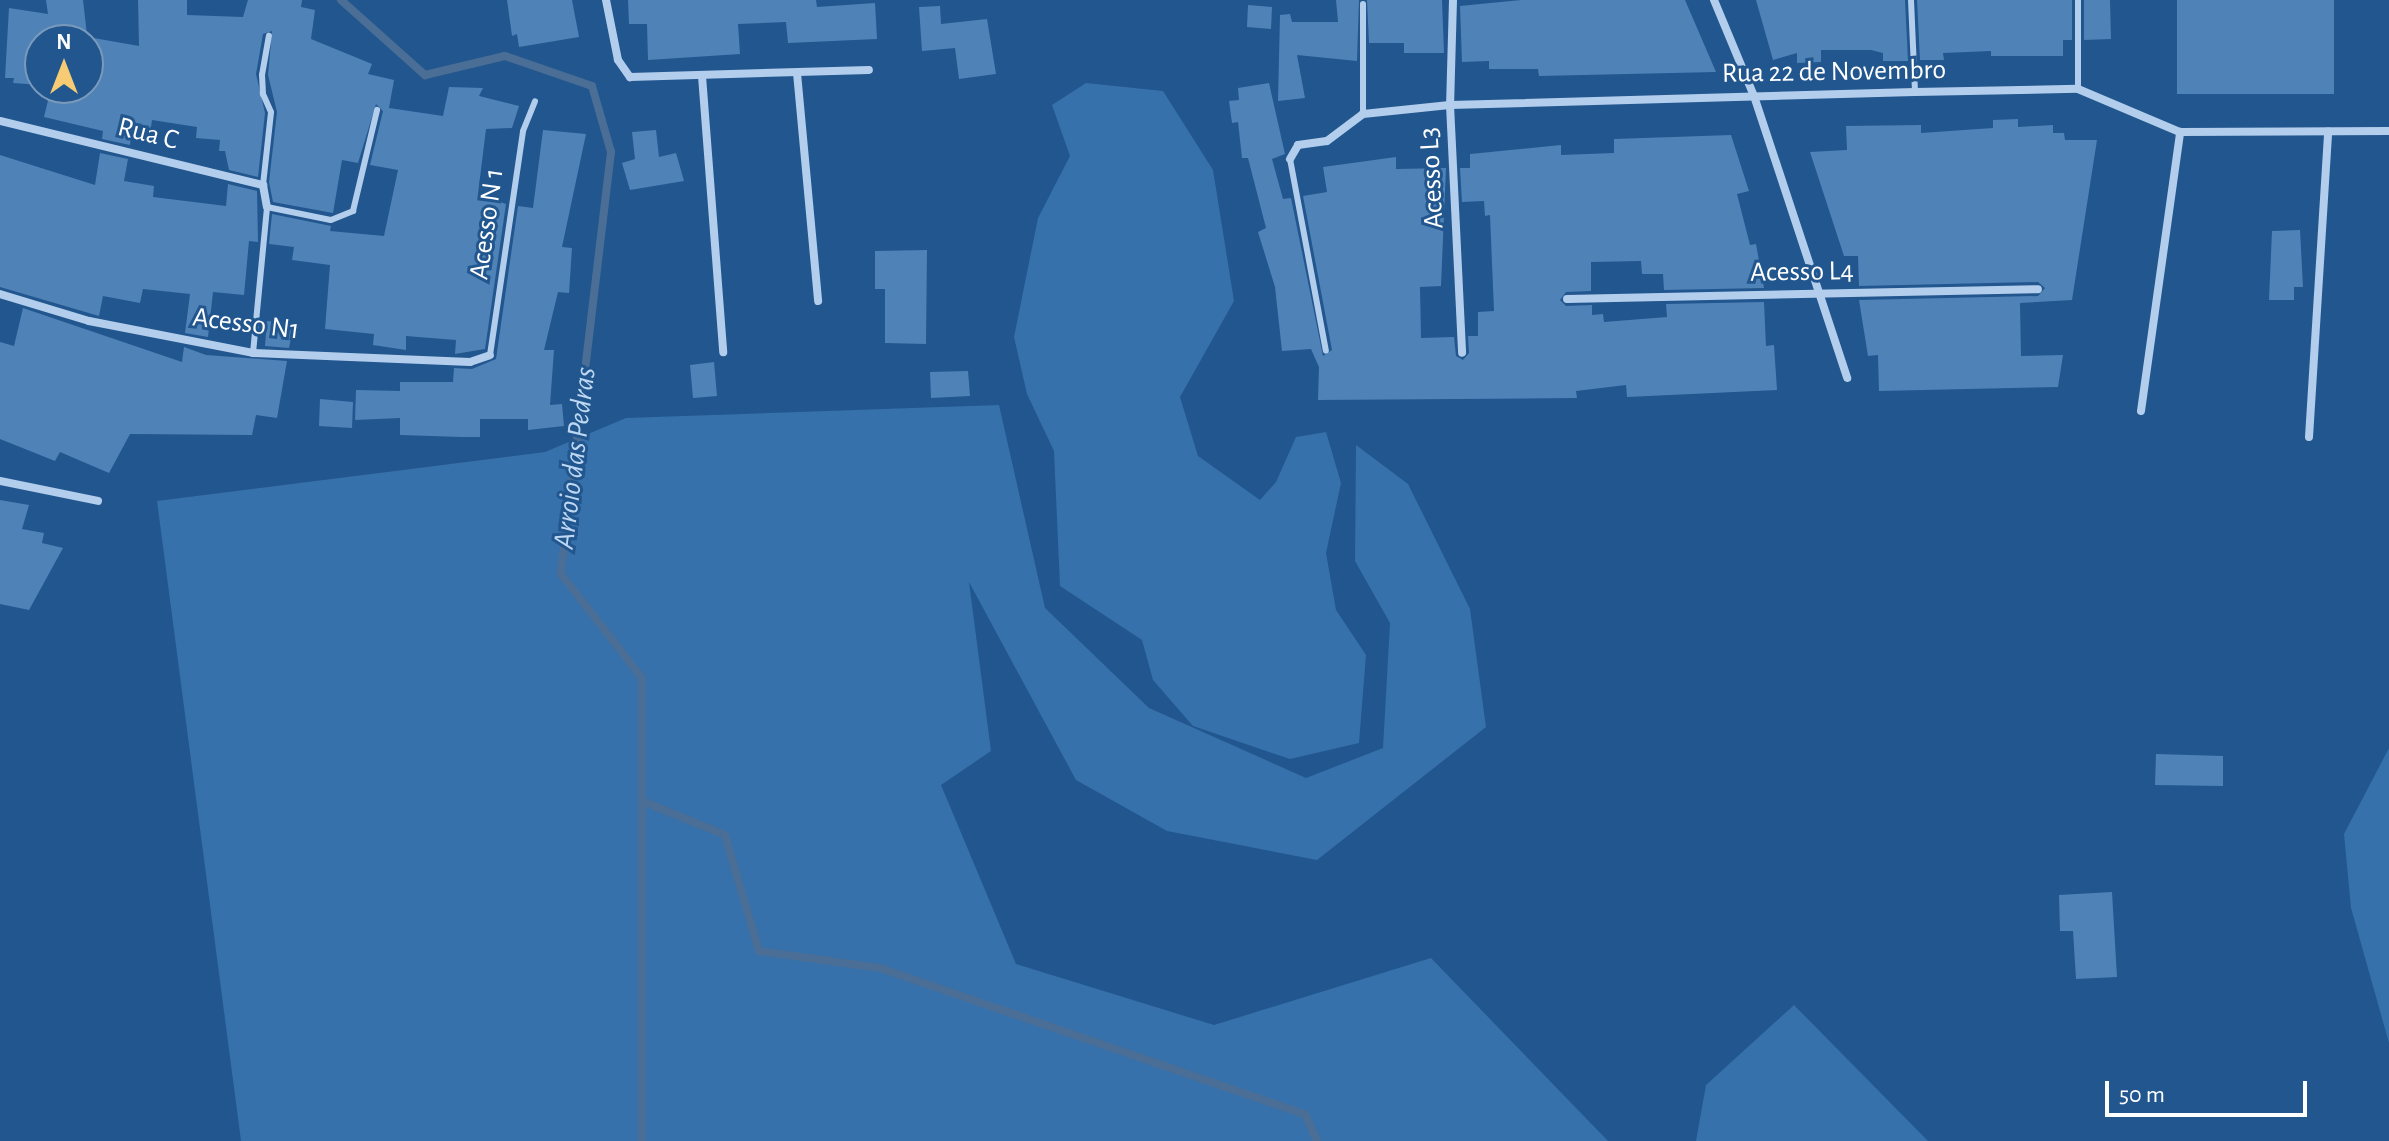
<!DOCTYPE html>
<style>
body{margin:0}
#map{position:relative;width:2389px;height:1141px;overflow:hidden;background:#22568e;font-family:"Alegreya Sans",sans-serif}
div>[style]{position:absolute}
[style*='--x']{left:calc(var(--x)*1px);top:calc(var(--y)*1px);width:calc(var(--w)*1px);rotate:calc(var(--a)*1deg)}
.green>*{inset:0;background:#3671ab}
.stream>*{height:8px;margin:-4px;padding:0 4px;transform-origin:4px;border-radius:4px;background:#4a6e95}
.building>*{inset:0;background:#4f82b7}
.service>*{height:6px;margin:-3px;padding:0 3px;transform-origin:3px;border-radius:3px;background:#b2ceec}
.minor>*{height:8px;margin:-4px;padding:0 4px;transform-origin:4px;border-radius:4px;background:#b2ceec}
span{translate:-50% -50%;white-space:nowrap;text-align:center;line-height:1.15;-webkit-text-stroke:6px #22568e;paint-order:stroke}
.street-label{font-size:28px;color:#fff}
.water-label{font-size:30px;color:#bed8f3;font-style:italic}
.north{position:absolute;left:24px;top:24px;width:80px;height:80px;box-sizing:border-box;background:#22568e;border:2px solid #7a9abb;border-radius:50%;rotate:0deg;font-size:22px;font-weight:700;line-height:32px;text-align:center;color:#fff}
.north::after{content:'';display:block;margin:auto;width:28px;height:36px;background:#f7cb74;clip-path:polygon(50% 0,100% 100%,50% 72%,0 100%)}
.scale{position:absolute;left:2105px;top:1081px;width:202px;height:36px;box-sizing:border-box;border:4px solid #fff;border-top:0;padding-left:10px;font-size:24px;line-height:28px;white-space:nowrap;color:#fff;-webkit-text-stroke:6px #22568e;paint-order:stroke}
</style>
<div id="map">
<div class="green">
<i style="clip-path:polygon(1086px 83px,1163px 91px,1213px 170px,1234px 301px,1180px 397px,1198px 456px,1260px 500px,1276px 482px,1296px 437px,1326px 432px,1341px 483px,1326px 553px,1336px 610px,1366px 655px,1359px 743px,1290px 759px,1193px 726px,1153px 680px,1142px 640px,1060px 586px,1054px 451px,1027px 394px,1014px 337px,1038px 218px,1070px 156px,1052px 105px)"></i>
<i style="clip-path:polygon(999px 405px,1045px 608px,1149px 708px,1306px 778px,1383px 748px,1390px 623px,1355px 561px,1356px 445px,1408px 484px,1470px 609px,1486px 727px,1317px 860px,1167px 831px,1076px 780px,969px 582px,991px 751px,941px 785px,1016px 964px,1214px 1025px,1431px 958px,1608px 1141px,241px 1141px,157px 501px,545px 452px,626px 418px)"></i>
<i style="clip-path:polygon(2389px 748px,2389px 1043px,2351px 908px,2344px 834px)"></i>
<i style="clip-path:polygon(1794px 1005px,1928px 1141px,1696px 1141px,1706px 1085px)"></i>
</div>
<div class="stream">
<i style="--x:341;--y:0;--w:113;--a:41.8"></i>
<i style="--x:425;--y:75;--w:82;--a:-13.4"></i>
<i style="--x:505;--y:56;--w:92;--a:19"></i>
<i style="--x:592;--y:86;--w:69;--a:73.9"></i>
<i style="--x:611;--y:152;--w:425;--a:96.8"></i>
<i style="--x:561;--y:574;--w:132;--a:52.1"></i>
<i style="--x:642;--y:678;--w:463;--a:90"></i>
<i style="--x:642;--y:801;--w:90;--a:22.3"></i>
<i style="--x:725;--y:835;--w:121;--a:73.7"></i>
<i style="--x:759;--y:951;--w:122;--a:8"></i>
<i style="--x:880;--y:968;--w:449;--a:19"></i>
<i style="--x:1305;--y:1114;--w:30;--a:66"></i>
</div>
<div class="building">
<i style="clip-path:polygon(46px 0,83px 0,87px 35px,40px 40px,40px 85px,13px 83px,14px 78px,5px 78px,9px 8px,48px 14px)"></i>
<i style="clip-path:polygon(138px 0,187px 0,187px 15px,243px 17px,248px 0,302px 0,301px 7px,315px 10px,311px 39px,372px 64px,368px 74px,394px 80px,389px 108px,443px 116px,449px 87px,483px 88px,479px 96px,519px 106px,512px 128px,486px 129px,478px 194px,506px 204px,485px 349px,455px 354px,456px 340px,406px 336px,406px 350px,373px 345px,374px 334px,325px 329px,330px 265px,292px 260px,294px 247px,269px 244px,272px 214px,331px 226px,330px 231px,384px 236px,398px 170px,370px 165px,383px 111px,376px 104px,358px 163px,342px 160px,333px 213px,273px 202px,269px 182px,277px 112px,268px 75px,272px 31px,263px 34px,256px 74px,265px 113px,258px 177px,229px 170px,225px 151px,219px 151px,220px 140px,196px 138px,197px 127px,152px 120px,149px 141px,131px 137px,130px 145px,102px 139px,103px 131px,44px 117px,51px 88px,88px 88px,88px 37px,139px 46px)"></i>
<i style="clip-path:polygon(507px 0,572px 0,579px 37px,519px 47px,517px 34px,512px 36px)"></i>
<i style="clip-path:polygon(628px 0,816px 0,817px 7px,875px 3px,877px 39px,788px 43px,786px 22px,738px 24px,740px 54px,648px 60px,647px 24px,629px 24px)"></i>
<i style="clip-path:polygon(1336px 0,1359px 0,1357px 61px,1297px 55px,1305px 98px,1278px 101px,1280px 15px,1290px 14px,1292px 22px,1338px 22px)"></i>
<i style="clip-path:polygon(1367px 0,1442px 0,1444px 53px,1404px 53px,1404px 43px,1369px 43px)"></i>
<i style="clip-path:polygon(1521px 0,1685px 0,1716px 72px,1539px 76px,1538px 69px,1489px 69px,1489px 61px,1462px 62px,1460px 6px)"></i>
<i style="clip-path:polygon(1756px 0,1905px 0,1908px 61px,1883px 61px,1883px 53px,1871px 50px,1821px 50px,1821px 62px,1797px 63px,1797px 53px,1773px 60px)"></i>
<i style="clip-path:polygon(1917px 0,2072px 0,2072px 40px,2063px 40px,2063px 56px,1991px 56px,1991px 51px,1943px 53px,1944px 60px,1920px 60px)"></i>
<i style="clip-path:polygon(2084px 0,2110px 0,2111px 39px,2084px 40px)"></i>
<i style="clip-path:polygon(2177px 0,2334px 0,2334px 94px,2177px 94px)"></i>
<i style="clip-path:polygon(1248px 5px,1272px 7px,1271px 29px,1247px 27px)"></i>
<i style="clip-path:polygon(940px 6px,941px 24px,987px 19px,996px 74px,959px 79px,955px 48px,922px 51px,919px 7px)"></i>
<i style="clip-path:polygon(1269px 83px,1285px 154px,1272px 159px,1283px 199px,1291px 198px,1323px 356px,1332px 350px,1303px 196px,1327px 192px,1323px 167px,1396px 157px,1396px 169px,1446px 168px,1441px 286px,1420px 287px,1421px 338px,1454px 337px,1456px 356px,1463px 360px,1469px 353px,1468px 336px,1478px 336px,1478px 312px,1494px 311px,1490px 215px,1485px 216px,1484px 201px,1462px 202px,1460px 168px,1470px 168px,1470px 154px,1561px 145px,1561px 155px,1614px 153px,1614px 139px,1731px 135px,1749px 191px,1737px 194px,1750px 245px,1756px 244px,1764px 288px,1664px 290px,1663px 274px,1642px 274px,1641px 261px,1591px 262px,1591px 291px,1566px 292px,1560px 300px,1566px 306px,1592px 305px,1592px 315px,1603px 314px,1604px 322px,1667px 317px,1666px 304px,1764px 302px,1766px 346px,1774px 345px,1777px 390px,1627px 397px,1626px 385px,1576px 391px,1577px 398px,1318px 400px,1319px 367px,1311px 349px,1282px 351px,1275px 287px,1258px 232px,1266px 228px,1248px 158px,1242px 158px,1238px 122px,1232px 123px,1229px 101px,1239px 100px,1238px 88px)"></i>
<i style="clip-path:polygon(2018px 119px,2018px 127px,2053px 125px,2053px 133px,2064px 133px,2065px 140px,2097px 140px,2072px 300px,2020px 303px,2021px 356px,2063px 355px,2058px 387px,1879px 391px,1878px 355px,1868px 356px,1859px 300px,2038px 296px,2045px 288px,2038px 282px,1859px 286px,1858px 256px,1844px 256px,1810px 152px,1847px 150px,1846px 126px,1921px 125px,1921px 133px,1993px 128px,1993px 120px)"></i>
<i style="clip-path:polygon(543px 130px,586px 134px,562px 247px,572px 248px,569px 293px,558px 292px,544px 350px,554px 350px,550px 405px,562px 404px,564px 426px,528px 430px,528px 419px,480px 419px,480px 437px,462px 437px,400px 435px,400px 418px,355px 420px,356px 390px,400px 391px,400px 382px,453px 382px,454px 368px,472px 369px,496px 359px,518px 206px,533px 208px)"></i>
<i style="clip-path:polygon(656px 130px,659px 157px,676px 153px,684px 181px,630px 190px,622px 163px,635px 159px,632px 132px)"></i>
<i style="clip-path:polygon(100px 153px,128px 159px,124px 181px,154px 186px,153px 197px,226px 206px,228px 184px,257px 191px,258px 242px,249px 241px,244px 295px,213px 292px,208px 337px,185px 333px,190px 294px,143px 289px,140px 303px,103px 296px,99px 316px,0 287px,0 155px,95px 185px)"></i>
<i style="clip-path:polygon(2300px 230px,2303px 287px,2294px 287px,2294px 300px,2269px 300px,2272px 231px)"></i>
<i style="clip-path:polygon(927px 250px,926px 344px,885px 343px,885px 289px,875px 289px,875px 251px)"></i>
<i style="clip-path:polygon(23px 308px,182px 362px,184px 347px,206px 355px,287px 361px,277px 418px,256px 415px,252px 435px,130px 434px,109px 473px,60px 452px,55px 461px,0 439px,0 342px,14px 346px)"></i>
<i style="clip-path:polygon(267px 321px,294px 323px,289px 348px,265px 346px)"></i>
<i style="clip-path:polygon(714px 362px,717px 396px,693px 398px,690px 365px)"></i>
<i style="clip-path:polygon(968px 371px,970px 396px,931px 398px,930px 372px)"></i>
<i style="clip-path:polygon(320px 399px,353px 402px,352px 428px,319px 426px)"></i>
<i style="clip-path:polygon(0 500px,29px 505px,22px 529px,44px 533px,42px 543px,63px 548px,29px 610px,0 604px)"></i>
<i style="clip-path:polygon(2156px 754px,2223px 756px,2223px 786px,2155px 785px)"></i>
<i style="clip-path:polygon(2112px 892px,2117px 977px,2076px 979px,2073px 931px,2060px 931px,2059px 895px)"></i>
</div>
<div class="service">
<i style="--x:1911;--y:0;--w:92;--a:87.5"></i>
<i style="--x:2078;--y:0;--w:89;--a:90"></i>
<i style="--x:1363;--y:4;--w:110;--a:90"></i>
<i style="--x:1290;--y:159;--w:195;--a:79.4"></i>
<i style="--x:263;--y:185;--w:73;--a:-83.7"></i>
<i style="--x:271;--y:112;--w:20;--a:-114"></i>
<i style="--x:263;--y:94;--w:19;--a:-93"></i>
<i style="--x:262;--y:75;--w:40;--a:-80"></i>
<i style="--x:253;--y:353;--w:147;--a:-84.5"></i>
<i style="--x:267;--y:207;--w:65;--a:11.5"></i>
<i style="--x:331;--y:220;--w:24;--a:-22"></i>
<i style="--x:353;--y:211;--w:104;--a:-76.6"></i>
<i style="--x:490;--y:355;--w:226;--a:-81.6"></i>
<i style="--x:523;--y:131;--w:32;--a:-68"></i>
</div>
<div class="minor">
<i style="--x:606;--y:0;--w:61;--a:78.7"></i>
<i style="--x:618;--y:60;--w:21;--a:55"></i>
<i style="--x:630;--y:77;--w:239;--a:-1.7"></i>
<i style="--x:1453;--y:0;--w:105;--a:91.6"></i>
<i style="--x:1450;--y:105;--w:248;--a:87.2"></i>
<i style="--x:1714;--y:0;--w:104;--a:67.4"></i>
<i style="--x:1754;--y:96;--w:297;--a:71.7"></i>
<i style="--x:797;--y:73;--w:229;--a:84.7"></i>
<i style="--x:702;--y:76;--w:277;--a:85.6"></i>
<i style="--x:0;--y:121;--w:271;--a:13.7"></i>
<i style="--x:263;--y:185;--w:22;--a:80"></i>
<i style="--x:1290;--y:159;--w:16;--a:-60"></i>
<i style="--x:1298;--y:145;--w:29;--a:-8"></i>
<i style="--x:1327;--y:141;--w:45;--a:-36.9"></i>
<i style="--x:1363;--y:114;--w:87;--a:-5.9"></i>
<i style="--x:1450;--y:105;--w:465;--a:-1.6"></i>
<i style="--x:1915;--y:92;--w:163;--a:-1.1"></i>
<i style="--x:2078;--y:89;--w:111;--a:22.9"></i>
<i style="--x:2180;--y:132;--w:209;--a:-0.3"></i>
<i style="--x:0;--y:294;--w:93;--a:16.9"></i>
<i style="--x:89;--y:321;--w:167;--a:11"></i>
<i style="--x:253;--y:353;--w:217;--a:2.4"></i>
<i style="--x:470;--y:362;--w:21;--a:-19"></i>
<i style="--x:1567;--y:299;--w:471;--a:-1.2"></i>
<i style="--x:2141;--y:411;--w:282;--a:-82"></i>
<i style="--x:2309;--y:437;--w:306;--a:-86.4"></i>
<i style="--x:0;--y:481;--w:100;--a:11.5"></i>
</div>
<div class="street-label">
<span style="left:1834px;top:72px;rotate:-1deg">Rua 22 de Novembro</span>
<span style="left:148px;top:134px;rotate:14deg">Rua C</span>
<span style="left:1432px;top:178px;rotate:-93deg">Acesso L3</span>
<span style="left:487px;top:224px;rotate:-82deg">Acesso N 1</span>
<span style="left:1802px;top:272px;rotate:-1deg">Acesso L4</span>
<span style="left:246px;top:324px;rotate:7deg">Acesso N1</span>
</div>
<div class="water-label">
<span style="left:575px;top:458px;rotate:-83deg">Arroio das Pedras</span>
</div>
<div class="north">N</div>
<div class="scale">50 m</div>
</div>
